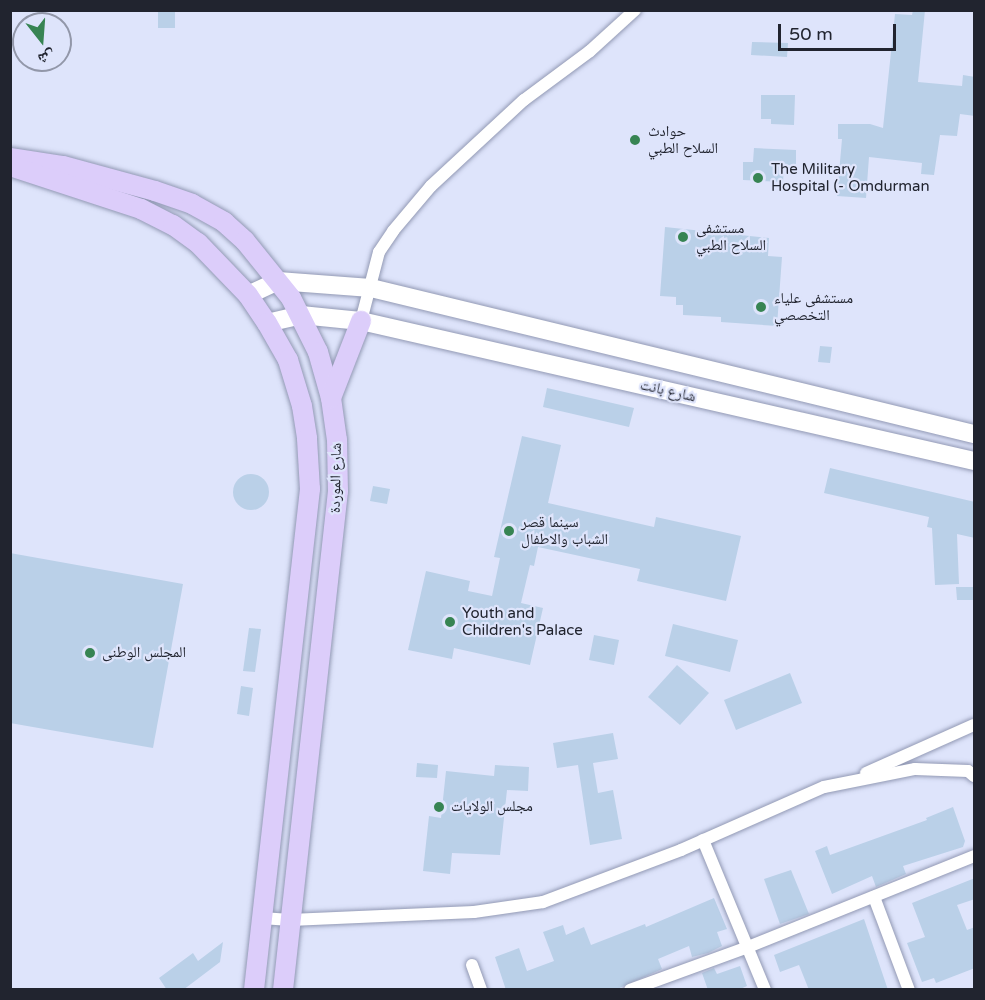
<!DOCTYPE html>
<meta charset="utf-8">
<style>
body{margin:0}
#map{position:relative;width:985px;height:1000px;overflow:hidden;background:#dee4fb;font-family:"Varela Round","Noto Naskh Arabic",sans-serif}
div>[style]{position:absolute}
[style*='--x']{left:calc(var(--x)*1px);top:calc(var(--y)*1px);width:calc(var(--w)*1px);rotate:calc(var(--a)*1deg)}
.building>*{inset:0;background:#bad0e8}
.round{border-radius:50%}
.roads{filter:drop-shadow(0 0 2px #9299b4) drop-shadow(0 0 2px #9299b4)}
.minor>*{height:12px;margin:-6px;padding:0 6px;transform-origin:6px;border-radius:6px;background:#fff}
.secondary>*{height:18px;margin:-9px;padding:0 9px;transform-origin:9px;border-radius:9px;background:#fff}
.primary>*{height:20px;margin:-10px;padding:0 10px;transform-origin:10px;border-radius:10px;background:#dccdfa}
.dots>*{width:16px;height:16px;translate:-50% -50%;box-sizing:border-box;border:3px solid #dee4fb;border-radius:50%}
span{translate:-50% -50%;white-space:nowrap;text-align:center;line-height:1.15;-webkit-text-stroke:4.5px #dee4fb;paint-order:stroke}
.poi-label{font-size:15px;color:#21242f}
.left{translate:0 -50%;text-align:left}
.street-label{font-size:15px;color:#21242f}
.frame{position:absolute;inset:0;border:12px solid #21242f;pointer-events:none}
.north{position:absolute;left:12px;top:12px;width:60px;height:60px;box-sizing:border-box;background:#dee4fb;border:2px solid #9297a9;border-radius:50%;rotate:163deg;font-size:16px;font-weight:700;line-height:24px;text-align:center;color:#21242f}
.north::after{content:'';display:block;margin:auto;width:21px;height:27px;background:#378453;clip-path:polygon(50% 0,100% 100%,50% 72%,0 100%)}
.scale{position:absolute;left:778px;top:24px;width:118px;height:27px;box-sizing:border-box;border:3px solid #21242f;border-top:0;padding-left:8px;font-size:18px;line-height:21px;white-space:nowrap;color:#21242f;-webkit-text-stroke:4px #dee4fb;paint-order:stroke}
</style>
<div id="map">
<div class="building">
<i style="clip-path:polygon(158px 10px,175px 10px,175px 28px,158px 28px)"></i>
<i style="clip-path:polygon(913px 10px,925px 10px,918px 82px,962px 86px,963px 75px,975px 77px,975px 116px,960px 114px,957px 136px,940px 135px,934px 175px,921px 174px,922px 163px,869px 157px,866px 198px,837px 196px,842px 139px,838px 139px,838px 124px,870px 124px,883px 128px,895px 14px,912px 15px)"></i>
<i style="clip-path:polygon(752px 42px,788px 43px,787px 57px,751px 55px)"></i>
<i style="clip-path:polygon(761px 95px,795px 95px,794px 125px,771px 124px,771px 119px,761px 119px)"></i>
<i style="clip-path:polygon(754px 148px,796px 150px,796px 166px,784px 165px,783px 182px,743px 180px,743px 162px,753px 162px)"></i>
<i style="clip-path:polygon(665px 227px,769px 238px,768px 256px,782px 257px,777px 326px,721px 322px,721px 317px,683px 315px,683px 305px,676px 305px,676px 297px,660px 296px)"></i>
<i style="clip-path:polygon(820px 346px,832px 347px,830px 363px,818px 362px)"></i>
<i style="clip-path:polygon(547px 388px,634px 408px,629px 427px,543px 407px)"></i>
<i style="clip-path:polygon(522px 436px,561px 445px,548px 503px,654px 527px,656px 517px,741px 536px,726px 601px,637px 581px,640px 569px,538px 547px,534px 566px,530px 565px,521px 603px,543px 608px,530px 665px,454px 648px,452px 659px,408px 650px,426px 571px,470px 581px,468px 591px,492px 596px,500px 558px,494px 557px)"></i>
<i style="clip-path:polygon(830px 468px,975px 502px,975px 538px,957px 534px,959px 584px,935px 585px,932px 528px,927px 527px,929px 517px,824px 493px)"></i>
<i class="round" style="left:233px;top:474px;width:36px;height:36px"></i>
<i style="clip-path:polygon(373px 486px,390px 489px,387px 504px,370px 501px)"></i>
<i style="clip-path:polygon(10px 553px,183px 584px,153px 748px,10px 723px)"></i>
<i style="clip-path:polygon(956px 587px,975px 587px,975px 600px,957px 600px)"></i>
<i style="clip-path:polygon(673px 624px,738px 640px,730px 672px,665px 656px)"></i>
<i style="clip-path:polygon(249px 628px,261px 629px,255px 672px,243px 671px)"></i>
<i style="clip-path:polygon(594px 635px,619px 640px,614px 665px,589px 660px)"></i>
<i style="clip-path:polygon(677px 665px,709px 693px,680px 725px,648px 697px)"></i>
<i style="clip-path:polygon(790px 673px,802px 703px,736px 730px,724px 700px)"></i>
<i style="clip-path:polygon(241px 686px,253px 688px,249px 716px,237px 714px)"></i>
<i style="clip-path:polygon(613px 733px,618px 759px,593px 763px,598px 793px,613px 790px,622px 839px,590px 845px,578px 765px,557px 768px,553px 743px)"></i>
<i style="clip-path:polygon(417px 763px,438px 765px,437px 778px,416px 777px)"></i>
<i style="clip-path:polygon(495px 765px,529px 767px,528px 791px,507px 790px,500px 855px,452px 853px,450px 874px,423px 871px,429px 816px,441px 818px,446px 771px,494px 776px)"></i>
<i style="clip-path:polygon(953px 807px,965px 841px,963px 847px,903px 866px,906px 874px,876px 887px,872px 876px,832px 894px,815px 851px,827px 846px,830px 855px,927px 820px,926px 818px)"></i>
<i style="clip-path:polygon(791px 870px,809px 914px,780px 924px,764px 879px)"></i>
<i style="clip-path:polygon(975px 878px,975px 899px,957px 905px,967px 930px,975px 927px,975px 968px,936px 983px,934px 978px,922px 982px,907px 943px,925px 937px,912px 903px)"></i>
<i style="clip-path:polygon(714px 898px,727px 929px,717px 932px,722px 946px,708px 953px,692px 957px,689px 946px,658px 959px,662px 969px,615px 990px,506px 990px,495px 957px,519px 948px,527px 971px,554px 961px,543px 932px,563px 925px,566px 935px,584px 927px,591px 945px,645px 924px,646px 927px)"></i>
<i style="clip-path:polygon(864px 919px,888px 990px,809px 990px,799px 965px,780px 972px,774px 955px)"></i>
<i style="clip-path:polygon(223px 942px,220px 962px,183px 990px,167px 990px,159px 978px,193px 953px,198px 961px)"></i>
<i style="clip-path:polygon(740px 966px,747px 986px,738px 990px,708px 990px,702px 973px,714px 968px,717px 974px)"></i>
</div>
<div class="roads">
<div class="minor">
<i style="--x:361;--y:321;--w:71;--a:-75.4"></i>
<i style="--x:379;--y:252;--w:25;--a:-56"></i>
<i style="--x:393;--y:231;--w:59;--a:-49.8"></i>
<i style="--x:431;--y:186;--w:127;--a:-42.8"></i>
<i style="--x:524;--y:100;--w:82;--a:-36.6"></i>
<i style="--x:590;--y:51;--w:61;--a:-42.3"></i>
<i style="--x:866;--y:773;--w:118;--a:-24"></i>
<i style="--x:703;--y:840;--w:162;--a:67.5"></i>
<i style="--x:874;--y:897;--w:99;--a:69.4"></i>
<i style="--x:262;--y:918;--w:28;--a:4"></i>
<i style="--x:290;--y:920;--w:184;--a:-2.5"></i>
<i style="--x:474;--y:912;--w:70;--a:-8.2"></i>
<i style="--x:543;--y:902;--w:147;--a:-20.6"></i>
<i style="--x:681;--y:850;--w:156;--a:-23.8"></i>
<i style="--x:824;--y:787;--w:93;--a:-11.2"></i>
<i style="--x:915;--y:769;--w:53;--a:2.2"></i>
<i style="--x:968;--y:771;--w:8;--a:40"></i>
<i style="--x:472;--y:965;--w:27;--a:70"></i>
<i style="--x:630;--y:990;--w:126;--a:-20"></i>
<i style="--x:748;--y:947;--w:244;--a:-21.9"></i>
</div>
<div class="secondary">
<i style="--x:248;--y:295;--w:33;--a:-25"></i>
<i style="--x:278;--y:281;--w:93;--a:4.3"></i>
<i style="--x:371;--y:288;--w:620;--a:13.61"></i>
<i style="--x:267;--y:323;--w:35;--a:-13"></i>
<i style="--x:301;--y:315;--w:60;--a:5.7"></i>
<i style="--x:361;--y:321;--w:629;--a:12.86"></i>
</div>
<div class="primary">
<i style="--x:10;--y:158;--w:54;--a:8.6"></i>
<i style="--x:63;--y:166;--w:95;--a:15.2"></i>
<i style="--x:155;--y:191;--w:39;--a:19"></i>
<i style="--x:192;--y:204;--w:37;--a:29"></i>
<i style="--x:224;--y:222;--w:28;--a:42"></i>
<i style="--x:245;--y:241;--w:73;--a:51.1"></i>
<i style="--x:291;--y:298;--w:60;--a:63.4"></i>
<i style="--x:318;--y:352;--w:48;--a:74.2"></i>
<i style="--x:331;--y:398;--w:42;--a:81.9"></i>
<i style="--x:337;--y:440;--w:51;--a:88.9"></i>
<i style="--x:338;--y:491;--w:502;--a:96.29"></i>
<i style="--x:10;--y:166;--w:138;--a:18.2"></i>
<i style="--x:141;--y:209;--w:36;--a:27"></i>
<i style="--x:173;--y:225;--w:31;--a:36"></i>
<i style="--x:198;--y:243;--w:72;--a:46.1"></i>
<i style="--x:248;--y:295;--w:34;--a:56"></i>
<i style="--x:267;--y:323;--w:43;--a:60.4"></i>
<i style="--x:288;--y:360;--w:48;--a:73.1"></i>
<i style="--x:302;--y:406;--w:33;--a:81"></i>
<i style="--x:307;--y:439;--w:50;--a:86.6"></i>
<i style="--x:310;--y:489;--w:504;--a:96.38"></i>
<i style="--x:331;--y:398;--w:83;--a:-68.7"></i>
</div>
</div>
<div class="dots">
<i style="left:635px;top:140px;background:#378453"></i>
<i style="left:758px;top:178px;background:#378453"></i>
<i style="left:683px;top:237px;background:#378453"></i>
<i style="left:761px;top:307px;background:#378453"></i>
<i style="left:509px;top:531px;background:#378453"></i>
<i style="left:450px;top:622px;background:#378453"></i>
<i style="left:90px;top:653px;background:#378453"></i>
<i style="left:439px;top:807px;background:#378453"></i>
</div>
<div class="poi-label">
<span class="left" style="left:648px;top:140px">حوادث<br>السلاح الطبي</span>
<span class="left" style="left:771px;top:178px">The Military<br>Hospital (- Omdurman</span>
<span class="left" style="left:696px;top:237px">مستشفى<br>السلاح الطبي</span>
<span class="left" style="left:774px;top:307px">مستشفى علياء<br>التخصصي</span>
<span class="left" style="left:521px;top:531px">سينما قصر<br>الشباب والاطفال</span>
<span class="left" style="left:462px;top:622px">Youth and<br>Children's Palace</span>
<span class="left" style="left:102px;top:653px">المجلس الوطنى</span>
<span class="left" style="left:451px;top:807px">مجلس الولايات</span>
</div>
<div class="street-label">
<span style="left:668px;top:391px;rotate:13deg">شارع بانت</span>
<span style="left:336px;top:478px;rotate:-89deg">شارع الموردة</span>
</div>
<div class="frame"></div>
<div class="north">ش</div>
<div class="scale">50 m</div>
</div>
